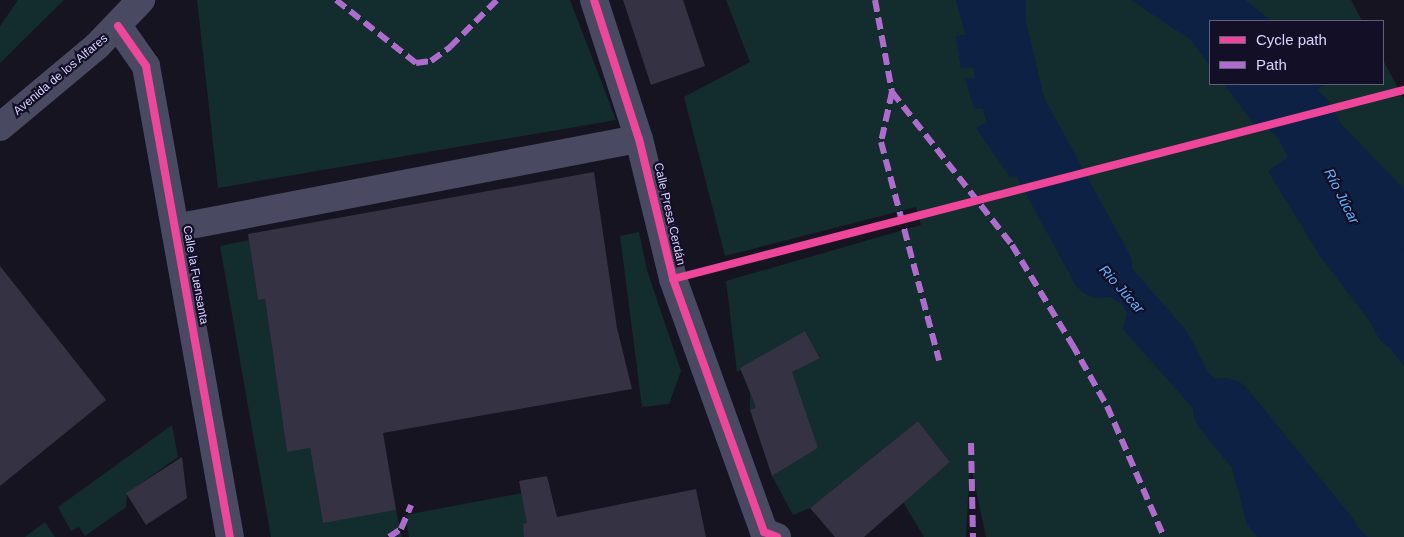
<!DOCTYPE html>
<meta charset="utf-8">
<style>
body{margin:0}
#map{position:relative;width:1404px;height:537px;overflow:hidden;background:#161421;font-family:Arial,sans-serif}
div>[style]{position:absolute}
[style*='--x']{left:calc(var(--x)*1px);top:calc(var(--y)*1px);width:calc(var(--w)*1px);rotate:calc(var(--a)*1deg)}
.green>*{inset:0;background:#132c2d}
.water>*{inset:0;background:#0d2144}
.river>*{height:62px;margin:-31px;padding:0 31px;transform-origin:31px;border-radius:31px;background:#0d2144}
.building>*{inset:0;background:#343243}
.minor>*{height:28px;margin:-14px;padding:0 14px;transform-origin:14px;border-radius:14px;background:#4a4962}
.quiet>*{height:6px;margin-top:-3px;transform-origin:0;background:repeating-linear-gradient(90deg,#b06ccc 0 12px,transparent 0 18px)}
.cycleway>*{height:8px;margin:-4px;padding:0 4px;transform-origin:4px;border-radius:4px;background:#ed469a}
span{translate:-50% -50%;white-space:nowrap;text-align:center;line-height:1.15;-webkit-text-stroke:4.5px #130f26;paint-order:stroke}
.street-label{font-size:12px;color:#d9d4ff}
.water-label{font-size:14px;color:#62b6ff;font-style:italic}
.legend{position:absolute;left:1209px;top:20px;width:175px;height:65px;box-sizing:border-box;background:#130f26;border:1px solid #625e7d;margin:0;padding:6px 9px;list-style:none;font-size:15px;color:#d9d4ff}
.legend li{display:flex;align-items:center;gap:10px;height:25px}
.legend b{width:25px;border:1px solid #625e7d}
</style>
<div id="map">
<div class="green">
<i style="clip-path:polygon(18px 0,64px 0,0 63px,0 26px)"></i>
<i style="clip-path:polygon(197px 0,570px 0,616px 120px,218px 188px)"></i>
<i style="clip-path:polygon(726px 0,1351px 0,1362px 21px,1210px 21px,1210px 84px,1383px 84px,1383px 60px,1404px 99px,1404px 537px,986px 537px,970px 462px,966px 537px,924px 537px,903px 502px,950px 462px,918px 421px,810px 508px,793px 515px,772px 476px,818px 448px,774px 398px,750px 410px,750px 393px,820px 357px,805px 331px,737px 372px,726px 281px,921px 225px,916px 207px,725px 256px,684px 97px,750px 62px)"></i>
<i style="clip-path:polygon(639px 232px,647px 270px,681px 371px,669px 404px,642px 407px,620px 236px)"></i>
<i style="clip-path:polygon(249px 240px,258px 300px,265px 299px,287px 451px,310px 448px,323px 522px,396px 510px,402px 537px,271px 537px,220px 246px)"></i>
<i style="clip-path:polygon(172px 425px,178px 457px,127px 493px,126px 507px,85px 536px,79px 527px,71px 531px,58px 507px)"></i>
<i style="clip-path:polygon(522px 493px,530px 537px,409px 537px,405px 515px)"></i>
<i style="clip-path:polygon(45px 522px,55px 537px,25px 537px)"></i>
</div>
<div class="water">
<i style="clip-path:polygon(956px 0,1026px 0,1026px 42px,1009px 53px,1014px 67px,1031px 58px,1029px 89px,1020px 98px,1023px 109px,1030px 104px,1066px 162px,1010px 177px,976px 128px,994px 119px,994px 108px,974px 109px,965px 79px,986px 77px,982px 67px,961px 68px,956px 36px,986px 32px,981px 22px,962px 23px)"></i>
<i style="clip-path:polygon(1131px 0,1245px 0,1272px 21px,1210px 21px,1210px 66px,1191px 40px)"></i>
<i style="clip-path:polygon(1224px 84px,1326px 84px,1257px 128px)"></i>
<i style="clip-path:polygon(1339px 122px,1404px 189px,1404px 366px,1320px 256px,1268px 171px)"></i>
<i style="clip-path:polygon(1073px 187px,1127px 263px,1186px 330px,1208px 372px,1266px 428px,1269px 442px,1290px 466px,1368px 537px,1257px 537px,1247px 524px,1226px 446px,1123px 329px,1127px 312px,1121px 303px,1103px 293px,1035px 197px)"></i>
</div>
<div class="river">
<i style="--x:989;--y:0;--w:112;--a:76.6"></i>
<i style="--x:1015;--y:109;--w:180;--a:61.4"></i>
<i style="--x:1266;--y:84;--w:52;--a:43.5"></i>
<i style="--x:1304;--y:120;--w:224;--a:63.4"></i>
<i style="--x:1224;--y:409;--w:165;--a:50.9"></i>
</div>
<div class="building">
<i style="clip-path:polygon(623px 0,683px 0,705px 66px,651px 85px)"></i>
<i style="clip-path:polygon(594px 172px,617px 328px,632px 389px,383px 433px,396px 510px,323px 523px,310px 448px,287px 452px,265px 299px,258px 300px,248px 234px)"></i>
<i style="clip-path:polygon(0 266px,106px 400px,0 486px)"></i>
<i style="clip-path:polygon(805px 331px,820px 358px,792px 372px,818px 448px,772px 476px,750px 410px,756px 407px,740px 368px)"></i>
<i style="clip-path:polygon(918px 421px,950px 462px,864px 537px,835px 537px,810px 508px)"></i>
<i style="clip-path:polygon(182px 457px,187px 498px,146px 525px,126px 493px)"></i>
<i style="clip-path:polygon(547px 476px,557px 517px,696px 489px,706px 537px,524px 537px,523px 524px,527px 523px,519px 481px)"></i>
</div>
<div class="minor">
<i style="--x:594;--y:0;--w:146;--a:72.1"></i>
<i style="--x:639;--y:139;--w:144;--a:76.3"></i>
<i style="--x:673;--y:279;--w:269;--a:70.2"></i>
<i style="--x:764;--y:532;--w:14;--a:21"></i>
<i style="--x:118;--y:26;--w:49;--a:55"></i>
<i style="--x:146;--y:66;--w:478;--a:79.9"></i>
<i style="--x:0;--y:127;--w:126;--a:-39.9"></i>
<i style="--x:97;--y:46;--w:64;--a:-46.3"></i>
<i style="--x:175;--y:228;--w:472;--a:-10.9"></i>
</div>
<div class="quiet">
<i style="--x:336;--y:0;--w:102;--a:38.2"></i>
<i style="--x:416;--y:63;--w:15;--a:-8"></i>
<i style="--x:431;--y:61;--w:24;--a:-36"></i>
<i style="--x:450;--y:47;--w:66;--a:-45"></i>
<i style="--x:875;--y:0;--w:94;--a:79.5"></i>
<i style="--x:892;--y:92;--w:194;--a:51.9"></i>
<i style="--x:1012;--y:245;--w:116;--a:58.8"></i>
<i style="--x:1072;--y:344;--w:71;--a:60.6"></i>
<i style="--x:1107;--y:406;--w:143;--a:66.5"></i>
<i style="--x:892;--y:92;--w:51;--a:102.4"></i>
<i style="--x:881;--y:142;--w:226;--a:75.1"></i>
<i style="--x:971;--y:443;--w:94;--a:88.8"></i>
<i style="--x:389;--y:537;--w:14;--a:-34"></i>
<i style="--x:401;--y:529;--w:26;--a:-67"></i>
</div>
<div class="cycleway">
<i style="--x:594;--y:0;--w:146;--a:72.1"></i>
<i style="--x:639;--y:139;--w:144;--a:76.3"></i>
<i style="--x:673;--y:279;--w:269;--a:70.2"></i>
<i style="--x:764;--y:532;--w:14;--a:21"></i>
<i style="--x:118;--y:26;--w:49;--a:55"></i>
<i style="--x:146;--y:66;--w:478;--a:79.9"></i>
<i style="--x:673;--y:279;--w:755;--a:-14.5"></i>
</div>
<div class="street-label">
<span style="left:61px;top:75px;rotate:-40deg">Avenida de los Alfares</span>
<span style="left:669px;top:214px;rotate:77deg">Calle Presa Cerdán</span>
<span style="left:195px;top:275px;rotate:80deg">Calle la Fuensanta</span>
</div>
<div class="water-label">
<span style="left:1342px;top:196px;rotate:63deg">Río Júcar</span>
<span style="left:1122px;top:289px;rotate:48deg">Rio Júcar</span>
</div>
<ul class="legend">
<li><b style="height:6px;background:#ed469a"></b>Cycle path</li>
<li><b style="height:6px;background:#b06ccc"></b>Path</li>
</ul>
</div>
